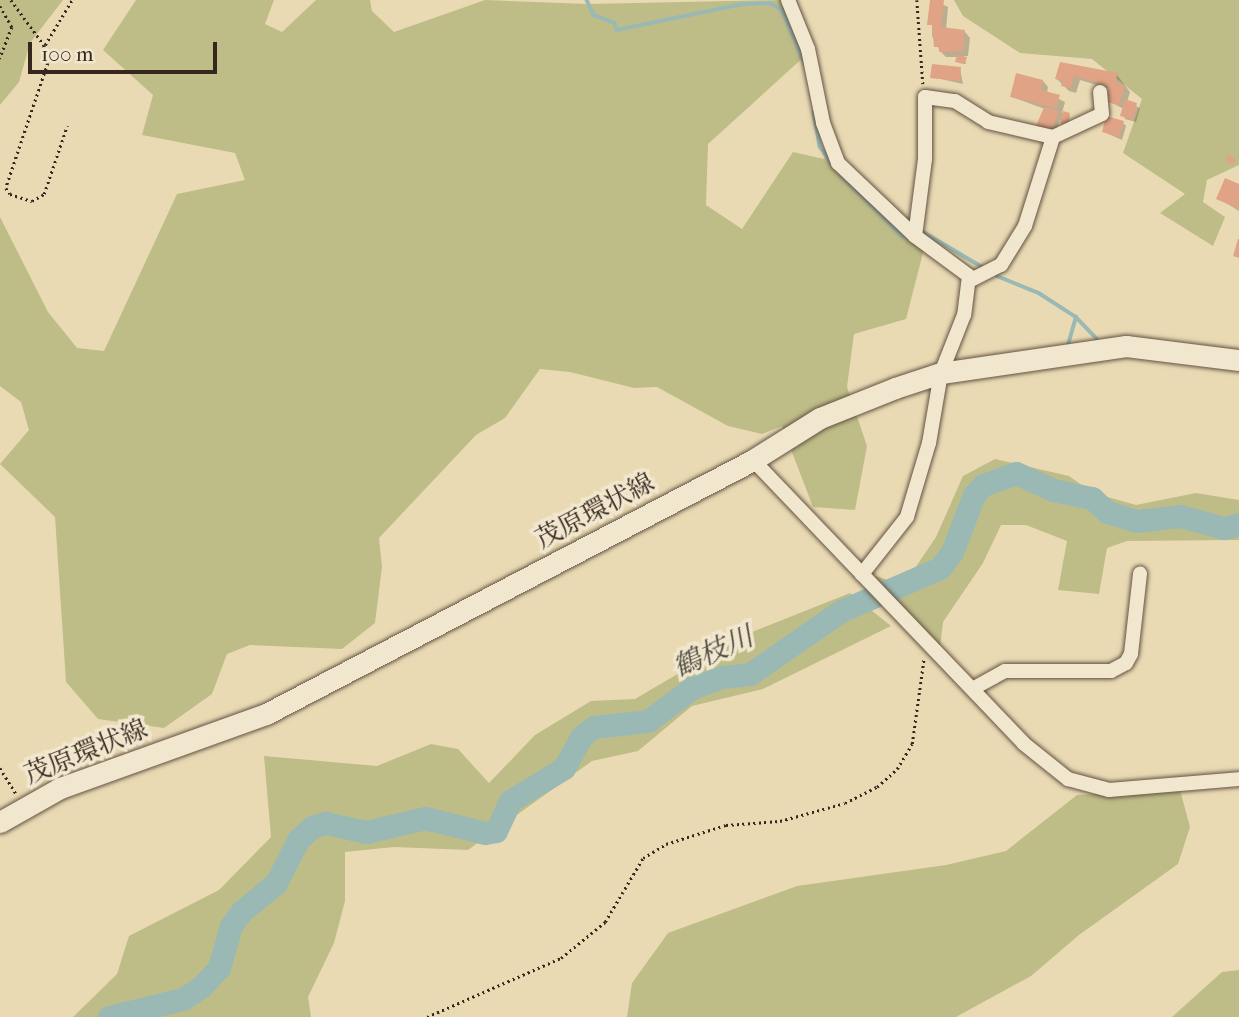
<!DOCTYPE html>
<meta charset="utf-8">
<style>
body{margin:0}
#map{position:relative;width:1239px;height:1017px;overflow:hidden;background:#eadab4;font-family:"IM FELL French Canon","Noto Serif JP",serif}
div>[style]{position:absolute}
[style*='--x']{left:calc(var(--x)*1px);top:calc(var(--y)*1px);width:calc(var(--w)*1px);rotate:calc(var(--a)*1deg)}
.green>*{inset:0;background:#bebd88}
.shadow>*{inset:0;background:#0003}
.stream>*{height:3.5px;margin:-1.75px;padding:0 1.75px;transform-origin:1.75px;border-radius:1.75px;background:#9ab9b4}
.river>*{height:23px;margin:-11.5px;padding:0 11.5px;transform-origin:11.5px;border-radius:11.5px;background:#9ab9b4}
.building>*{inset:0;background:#e1a385}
.path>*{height:2.5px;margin-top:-1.25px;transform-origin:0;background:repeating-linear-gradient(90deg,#36261d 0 2px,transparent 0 5.5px)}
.roads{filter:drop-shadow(0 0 2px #635343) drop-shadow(0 0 2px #635343)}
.street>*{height:14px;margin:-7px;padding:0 7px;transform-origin:7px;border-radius:7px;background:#f1e7ce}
.secondary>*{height:21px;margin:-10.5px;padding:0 10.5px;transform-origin:10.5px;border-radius:10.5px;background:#f1e7ce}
span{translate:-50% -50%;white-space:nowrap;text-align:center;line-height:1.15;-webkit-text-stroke:7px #f1e7ce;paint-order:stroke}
.street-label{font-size:26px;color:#36261d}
.water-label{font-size:28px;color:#4f4b43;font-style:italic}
.scale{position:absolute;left:28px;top:42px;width:189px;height:32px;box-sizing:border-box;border:4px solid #36261d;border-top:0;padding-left:9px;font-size:21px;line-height:24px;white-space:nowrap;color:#36261d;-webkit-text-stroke:5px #f1e7ce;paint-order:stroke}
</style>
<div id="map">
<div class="green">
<i style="clip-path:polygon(0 0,63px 0,30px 43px,19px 82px,0 105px)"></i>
<i style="clip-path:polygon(136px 0,274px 0,265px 24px,282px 32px,316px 0,370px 0,372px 11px,394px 32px,485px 0,588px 4px,782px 0,806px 55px,708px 144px,706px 205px,742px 229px,793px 152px,824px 159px,829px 155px,895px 228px,924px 249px,906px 319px,854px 334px,847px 387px,867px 446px,855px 510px,813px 507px,782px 426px,762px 434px,728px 426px,657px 387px,634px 388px,570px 372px,540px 369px,505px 418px,476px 435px,379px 538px,382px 567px,375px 623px,342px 649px,250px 645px,227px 654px,212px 694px,164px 728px,98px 719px,66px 682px,55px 517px,0 464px,29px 430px,21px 402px,0 386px,0 217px,48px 312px,77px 348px,104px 351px,177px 194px,245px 180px,235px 153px,142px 135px,153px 95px,103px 50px)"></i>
<i style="clip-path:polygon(954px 0,1239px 0,1239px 165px,1207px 180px,1203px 202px,1225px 217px,1213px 246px,1160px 213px,1185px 194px,1123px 153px,1142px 99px,1092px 59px,1020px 53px,963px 16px)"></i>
<i style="clip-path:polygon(995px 459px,1069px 476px,1093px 493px,1136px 505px,1196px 493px,1239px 500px,1239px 540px,1127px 541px,1107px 548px,1099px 594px,1058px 590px,1067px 541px,1026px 525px,1001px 525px,983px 563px,943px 622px,940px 648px,871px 575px,895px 582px,907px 580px,936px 537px,963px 476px)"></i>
<i style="clip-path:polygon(850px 593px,891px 626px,763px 689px,692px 706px,638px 751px,592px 761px,468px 850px,394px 847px,345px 852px,345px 901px,334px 943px,308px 997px,311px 1017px,73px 1017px,117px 974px,129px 936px,219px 890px,271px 837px,264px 756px,377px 766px,431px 744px,458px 749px,489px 783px,535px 735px,591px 701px,635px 699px,742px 636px)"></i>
<i style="clip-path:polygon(1180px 790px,1190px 827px,1178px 864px,1079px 935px,1031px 976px,956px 1017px,627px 1017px,632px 983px,668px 933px,797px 886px,946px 865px,1006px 851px,1077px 795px)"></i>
<i style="clip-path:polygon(1239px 970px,1239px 1017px,1172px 1017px,1222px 972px)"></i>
</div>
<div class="shadow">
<i style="clip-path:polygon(932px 0,948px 7px,946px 30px,965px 32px,970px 38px,968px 56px,964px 56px,966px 64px,959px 63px,959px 57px,946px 57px,940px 51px,932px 36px)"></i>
<i style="clip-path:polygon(1061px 64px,1117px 75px,1130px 92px,1127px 102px,1140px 108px,1136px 122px,1125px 119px,1124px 109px,1106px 100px,1110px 89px,1080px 80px,1076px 93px,1069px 91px,1057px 79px)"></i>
<i style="clip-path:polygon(960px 69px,963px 84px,932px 77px)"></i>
<i style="clip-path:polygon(1043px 81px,1048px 87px,1047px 93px,1065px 102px,1062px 113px,1070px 116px,1068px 125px,1060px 120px,1055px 133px,1043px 130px,1045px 109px,1012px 97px)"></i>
<i style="clip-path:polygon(1123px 123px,1126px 126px,1122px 140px,1104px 132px)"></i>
<i style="clip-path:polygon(1239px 186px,1239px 211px,1218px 198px)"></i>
</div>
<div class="stream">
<i style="--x:587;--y:0;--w:17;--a:65"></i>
<i style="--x:594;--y:15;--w:22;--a:21"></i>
<i style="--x:615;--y:23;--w:7;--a:74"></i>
<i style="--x:617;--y:30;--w:129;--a:-11.7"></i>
<i style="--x:743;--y:4;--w:27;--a:-2"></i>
<i style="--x:770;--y:3;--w:14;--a:30"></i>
<i style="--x:782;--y:10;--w:59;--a:66.9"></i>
<i style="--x:814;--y:112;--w:35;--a:80"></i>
<i style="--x:820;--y:146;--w:24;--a:57"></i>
<i style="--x:840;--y:174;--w:89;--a:45"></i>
<i style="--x:920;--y:230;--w:74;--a:30.7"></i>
<i style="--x:997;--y:276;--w:45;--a:22"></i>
<i style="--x:1039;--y:293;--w:44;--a:33"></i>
<i style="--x:1076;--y:317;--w:30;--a:46"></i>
<i style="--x:1068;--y:345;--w:29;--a:-74"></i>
</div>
<div class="river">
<i style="--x:109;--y:1017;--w:76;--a:-13.7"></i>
<i style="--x:183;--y:999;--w:22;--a:-34"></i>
<i style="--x:201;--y:987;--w:26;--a:-47"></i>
<i style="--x:219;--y:968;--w:44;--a:-74.1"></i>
<i style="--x:231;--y:926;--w:19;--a:-54"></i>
<i style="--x:242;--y:911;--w:44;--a:-39.5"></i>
<i style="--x:276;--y:883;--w:48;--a:-62.9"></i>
<i style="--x:298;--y:840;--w:19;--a:-43"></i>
<i style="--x:312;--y:827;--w:14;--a:-17"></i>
<i style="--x:325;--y:823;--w:42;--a:12.4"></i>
<i style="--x:366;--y:832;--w:61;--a:-13.3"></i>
<i style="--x:425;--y:818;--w:62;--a:14"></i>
<i style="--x:485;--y:833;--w:11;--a:-10"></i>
<i style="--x:496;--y:831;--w:33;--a:-65"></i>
<i style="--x:510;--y:801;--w:63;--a:-31.4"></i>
<i style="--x:564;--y:768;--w:35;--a:-61"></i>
<i style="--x:581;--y:737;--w:16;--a:-38"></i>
<i style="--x:594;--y:727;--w:54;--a:-6.3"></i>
<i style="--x:648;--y:721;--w:55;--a:-36.9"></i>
<i style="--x:692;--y:688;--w:32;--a:-20"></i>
<i style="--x:722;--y:677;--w:28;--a:-6"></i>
<i style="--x:750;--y:674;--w:111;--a:-34.7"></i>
<i style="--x:841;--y:611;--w:108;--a:-23.5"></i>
<i style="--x:940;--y:568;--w:20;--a:-53"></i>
<i style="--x:952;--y:552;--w:61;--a:-68.9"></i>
<i style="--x:974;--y:495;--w:13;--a:-48"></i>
<i style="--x:983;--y:485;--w:35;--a:-20"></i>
<i style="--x:1016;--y:473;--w:41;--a:24.7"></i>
<i style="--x:1053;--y:490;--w:40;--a:12"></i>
<i style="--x:1092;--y:498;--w:21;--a:43"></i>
<i style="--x:1107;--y:512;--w:31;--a:17"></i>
<i style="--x:1137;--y:521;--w:43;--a:-6.6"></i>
<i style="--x:1180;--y:516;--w:46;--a:15.3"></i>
<i style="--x:1224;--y:528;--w:16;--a:-15"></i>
</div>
<div class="building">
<i style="clip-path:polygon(930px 0,944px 0,941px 27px,965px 30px,963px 51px,939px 52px,939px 47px,934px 47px,932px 25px,927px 25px)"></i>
<i style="clip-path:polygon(957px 55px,967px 57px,965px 64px,955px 62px)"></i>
<i style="clip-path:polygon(1060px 62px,1118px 73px,1115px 82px,1125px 85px,1119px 105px,1104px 101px,1109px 86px,1074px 76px,1071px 88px,1061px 86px,1063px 81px,1055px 79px)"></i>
<i style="clip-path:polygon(932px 64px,961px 67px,960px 81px,930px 78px)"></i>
<i style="clip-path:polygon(1016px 73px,1043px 80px,1041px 90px,1060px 95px,1056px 108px,1010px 97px)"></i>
<i style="clip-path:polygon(1125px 99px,1137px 103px,1133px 120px,1120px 116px)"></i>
<i style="clip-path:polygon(1044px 107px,1059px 111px,1052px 131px,1036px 126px)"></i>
<i style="clip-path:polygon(1063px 111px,1070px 113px,1067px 125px,1060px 123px)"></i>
<i style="clip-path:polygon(1106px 116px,1124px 121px,1119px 137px,1102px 132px)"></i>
<i style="clip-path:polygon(1229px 155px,1236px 160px,1232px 165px,1225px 160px)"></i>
<i style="clip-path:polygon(1225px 178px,1239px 184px,1239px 209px,1216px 199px)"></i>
<i style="clip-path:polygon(1238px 239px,1239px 239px,1239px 258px,1233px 256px)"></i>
</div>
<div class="path">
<i style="--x:11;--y:0;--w:56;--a:53.7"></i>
<i style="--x:44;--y:45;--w:18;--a:77"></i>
<i style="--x:48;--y:63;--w:132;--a:108.6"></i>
<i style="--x:6;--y:188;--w:7;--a:56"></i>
<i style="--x:10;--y:194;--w:23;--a:18"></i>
<i style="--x:32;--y:201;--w:14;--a:-30"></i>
<i style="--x:44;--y:194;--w:72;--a:-71.3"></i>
<i style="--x:917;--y:0;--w:84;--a:85.9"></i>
<i style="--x:0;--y:6;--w:24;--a:60"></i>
<i style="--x:12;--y:27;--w:34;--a:111"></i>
<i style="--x:45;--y:45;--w:52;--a:-59"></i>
<i style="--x:0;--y:768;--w:32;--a:58"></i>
<i style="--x:427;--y:1017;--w:146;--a:-23.8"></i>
<i style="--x:561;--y:958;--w:57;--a:-39.3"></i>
<i style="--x:605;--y:922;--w:74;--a:-59.3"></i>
<i style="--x:643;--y:858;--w:27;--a:-31"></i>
<i style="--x:666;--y:844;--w:63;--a:-17.6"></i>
<i style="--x:726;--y:825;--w:54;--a:-4.2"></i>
<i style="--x:780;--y:821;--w:67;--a:-15.5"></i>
<i style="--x:845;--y:803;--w:36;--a:-27"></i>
<i style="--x:877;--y:787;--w:27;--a:-42"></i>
<i style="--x:897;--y:769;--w:29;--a:-59"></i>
<i style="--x:912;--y:744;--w:87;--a:-82.1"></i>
</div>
<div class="roads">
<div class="street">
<i style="--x:788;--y:0;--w:53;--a:67.8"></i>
<i style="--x:808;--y:49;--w:76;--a:78.5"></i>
<i style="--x:823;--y:123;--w:43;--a:69.4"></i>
<i style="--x:838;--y:163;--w:106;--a:43.5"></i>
<i style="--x:915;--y:236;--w:67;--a:36.5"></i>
<i style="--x:969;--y:276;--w:39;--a:97"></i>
<i style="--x:964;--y:315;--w:62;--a:111.6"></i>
<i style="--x:941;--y:373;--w:71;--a:99.7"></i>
<i style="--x:929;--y:443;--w:77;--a:106.6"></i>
<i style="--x:907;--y:517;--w:73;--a:128.3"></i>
<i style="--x:915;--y:236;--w:78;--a:-82.6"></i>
<i style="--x:925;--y:159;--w:62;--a:-90"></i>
<i style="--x:925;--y:97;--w:30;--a:8"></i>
<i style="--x:955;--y:101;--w:39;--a:32"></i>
<i style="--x:988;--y:122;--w:67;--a:13"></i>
<i style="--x:1053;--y:137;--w:54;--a:-25.1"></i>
<i style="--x:1102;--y:114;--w:22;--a:-95"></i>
<i style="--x:969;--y:281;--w:36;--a:-27"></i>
<i style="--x:1001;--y:265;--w:46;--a:-58.4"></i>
<i style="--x:1025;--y:226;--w:93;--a:-72.5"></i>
<i style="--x:753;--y:460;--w:391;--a:46.3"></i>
<i style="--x:1023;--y:743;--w:58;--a:38.7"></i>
<i style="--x:1068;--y:779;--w:42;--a:15"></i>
<i style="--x:1109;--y:790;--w:130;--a:-4.8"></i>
<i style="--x:974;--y:688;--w:35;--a:-29"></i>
<i style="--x:1005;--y:671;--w:106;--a:0"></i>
<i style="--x:1111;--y:671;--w:17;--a:-28"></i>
<i style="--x:1126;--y:663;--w:10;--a:-61"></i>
<i style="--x:1131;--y:654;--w:81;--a:-83.6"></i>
</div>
<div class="secondary">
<i style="--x:0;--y:822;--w:69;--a:-29.5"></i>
<i style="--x:60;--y:788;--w:219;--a:-19.8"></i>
<i style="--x:266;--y:714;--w:549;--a:-27.54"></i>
<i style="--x:753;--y:460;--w:79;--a:-32.1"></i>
<i style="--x:820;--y:418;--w:81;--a:-21.8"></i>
<i style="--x:895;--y:388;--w:48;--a:-18.1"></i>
<i style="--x:941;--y:373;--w:187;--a:-8.3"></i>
<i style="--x:1126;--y:346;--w:114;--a:7.1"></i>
</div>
</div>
<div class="street-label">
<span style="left:595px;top:511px;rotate:-28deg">茂原環状線</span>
<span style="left:86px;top:752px;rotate:-22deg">茂原環状線</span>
</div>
<div class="water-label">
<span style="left:713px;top:652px;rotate:-24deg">鶴枝川</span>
</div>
<div class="scale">100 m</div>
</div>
